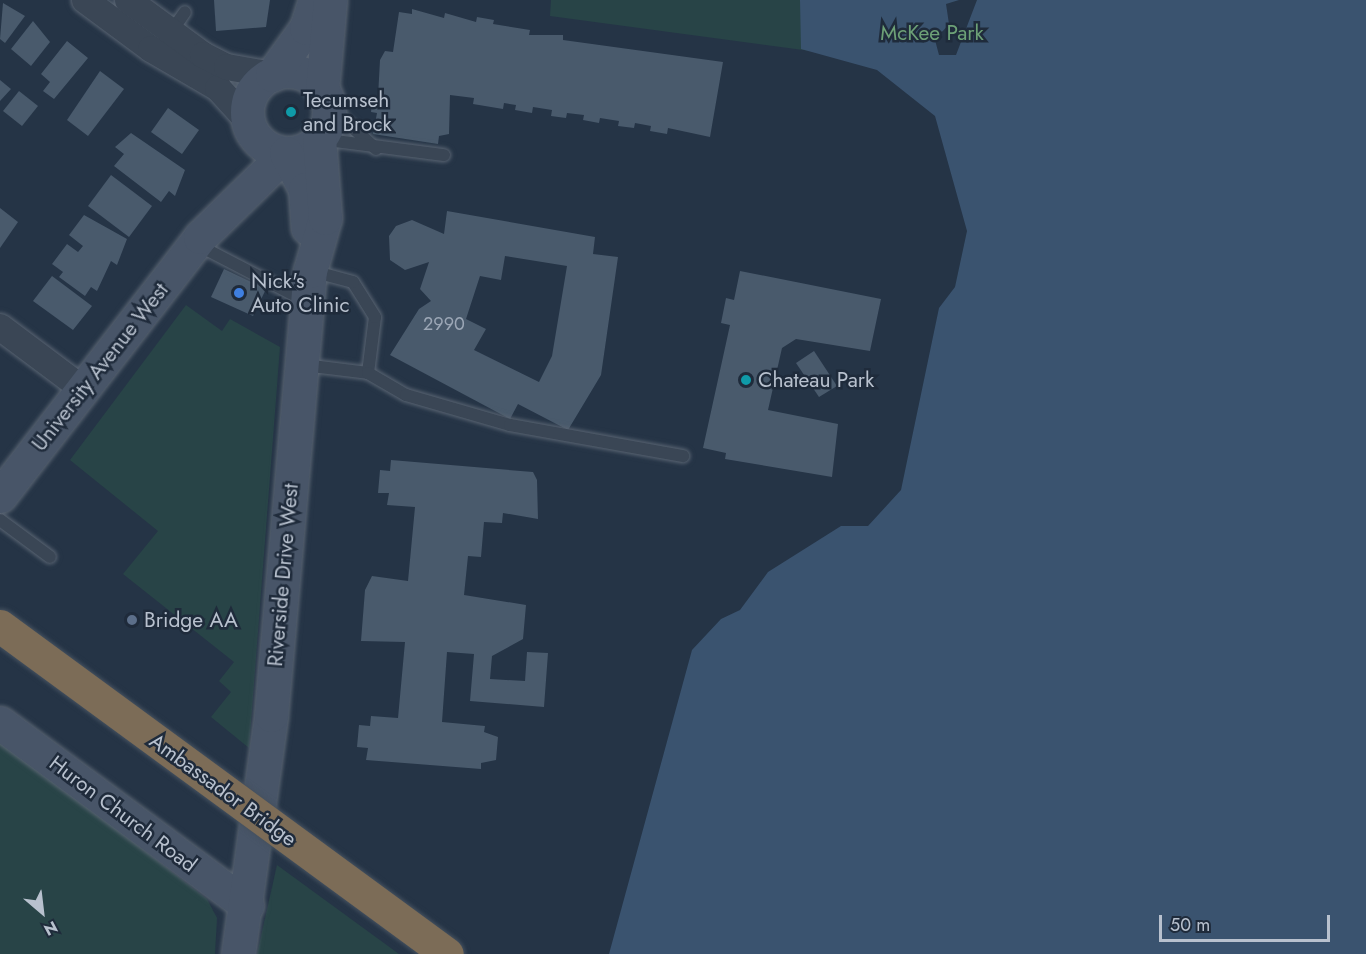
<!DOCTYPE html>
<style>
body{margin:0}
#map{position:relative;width:1366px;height:954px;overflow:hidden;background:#253446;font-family:Jost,sans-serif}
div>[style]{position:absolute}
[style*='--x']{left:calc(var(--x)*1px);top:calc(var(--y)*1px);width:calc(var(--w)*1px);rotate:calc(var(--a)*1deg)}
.green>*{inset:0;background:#284447}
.water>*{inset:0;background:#3a536f}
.pier>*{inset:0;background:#253446}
.building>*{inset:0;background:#495a6c}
.roads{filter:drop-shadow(0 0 2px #596472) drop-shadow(0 0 2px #596472)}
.lane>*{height:12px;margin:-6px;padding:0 6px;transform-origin:6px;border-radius:6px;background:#3a4655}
.street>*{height:26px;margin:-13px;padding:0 13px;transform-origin:13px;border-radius:13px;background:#3a4655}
.secondary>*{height:33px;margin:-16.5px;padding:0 16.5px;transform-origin:16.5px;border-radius:16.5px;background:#485568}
.secondary>.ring{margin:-16.5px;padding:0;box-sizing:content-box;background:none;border:33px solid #485568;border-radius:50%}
.bridges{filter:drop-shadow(0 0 2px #45515f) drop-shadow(0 0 2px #45515f)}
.highway-bridge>*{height:33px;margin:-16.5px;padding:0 16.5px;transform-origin:16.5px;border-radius:16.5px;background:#7c6c57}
.dots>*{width:16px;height:16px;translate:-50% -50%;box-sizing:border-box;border:3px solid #1f2b3b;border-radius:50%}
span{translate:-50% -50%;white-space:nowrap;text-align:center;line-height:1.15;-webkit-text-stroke:5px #1f2b3b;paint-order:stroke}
.number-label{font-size:18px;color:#9ca7b6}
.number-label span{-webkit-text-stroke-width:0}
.park-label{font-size:21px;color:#6da177}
.poi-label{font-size:21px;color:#b8c1ce}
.left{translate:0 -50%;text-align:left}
.street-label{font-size:21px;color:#b8c1ce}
.north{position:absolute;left:12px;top:882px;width:60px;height:60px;-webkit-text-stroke:4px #1f2b3b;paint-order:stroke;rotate:152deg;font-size:16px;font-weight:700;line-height:24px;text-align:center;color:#b8c1ce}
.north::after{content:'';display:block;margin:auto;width:21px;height:27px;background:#b8c1ce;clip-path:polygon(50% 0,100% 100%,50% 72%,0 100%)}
.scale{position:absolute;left:1159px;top:915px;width:171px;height:27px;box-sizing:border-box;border:3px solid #b8c1ce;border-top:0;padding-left:8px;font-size:18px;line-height:21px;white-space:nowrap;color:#b8c1ce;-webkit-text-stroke:4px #1f2b3b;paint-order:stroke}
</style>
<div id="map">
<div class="green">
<i style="clip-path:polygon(551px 0,989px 0,953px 70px,550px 16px)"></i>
<i style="clip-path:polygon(186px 305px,222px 331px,230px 319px,280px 347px,249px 748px,211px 717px,231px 692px,219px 681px,234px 662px,123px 574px,158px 531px,70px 460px)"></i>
<i style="clip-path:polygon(0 739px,207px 899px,217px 918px,215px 954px,0 954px)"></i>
<i style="clip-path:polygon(277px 865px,399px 954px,257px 954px)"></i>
</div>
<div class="water">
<i style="clip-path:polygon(800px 0,1366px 0,1366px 954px,609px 954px,692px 650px,721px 619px,740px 610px,768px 572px,841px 526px,868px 526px,901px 490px,939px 308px,955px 287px,967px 231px,935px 116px,877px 70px,801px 49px)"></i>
</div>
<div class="pier">
<i style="clip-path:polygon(959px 0,977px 0,956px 55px,939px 55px,935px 40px,949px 24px,946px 4px)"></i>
</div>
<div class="building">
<i style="clip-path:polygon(214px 0,270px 0,266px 27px,216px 31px)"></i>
<i style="clip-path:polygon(3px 3px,25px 16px,5px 43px,0 39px)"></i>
<i style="clip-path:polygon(412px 9px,444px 18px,445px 13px,476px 22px,477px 17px,494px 20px,493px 24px,530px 30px,529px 35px,563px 35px,563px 40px,723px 62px,710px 137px,668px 128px,667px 134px,650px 131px,651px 126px,635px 123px,634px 128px,618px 126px,619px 121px,600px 118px,599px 123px,583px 120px,584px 115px,567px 113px,566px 118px,551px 116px,552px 110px,533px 107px,532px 113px,515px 110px,516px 105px,504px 103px,503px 109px,473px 104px,474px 98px,450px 95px,449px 134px,439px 136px,438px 144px,373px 134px,377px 113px,371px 112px,373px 97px,378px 97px,380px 60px,385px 51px,393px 52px,399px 12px,412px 14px)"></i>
<i style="clip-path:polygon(33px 21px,50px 42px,31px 66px,11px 49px)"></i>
<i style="clip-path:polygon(67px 41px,88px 58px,54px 99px,43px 91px,50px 82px,41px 74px)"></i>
<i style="clip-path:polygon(100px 71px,124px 89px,88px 136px,67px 120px)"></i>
<i style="clip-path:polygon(0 80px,11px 89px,0 101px)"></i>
<i style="clip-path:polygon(19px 91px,38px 106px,22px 126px,3px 111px)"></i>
<i style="clip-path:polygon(168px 108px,199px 130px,182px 154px,151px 132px)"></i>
<i style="clip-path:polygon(131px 133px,185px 170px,175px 196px,169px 191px,161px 202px,114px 166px,124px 154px,115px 147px)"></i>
<i style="clip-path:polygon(111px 175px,152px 206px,129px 237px,88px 206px)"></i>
<i style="clip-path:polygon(0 208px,18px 222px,0 248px)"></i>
<i style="clip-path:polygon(evenodd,447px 211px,595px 237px,593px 254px,618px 257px,601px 375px,568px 430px,518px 404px,510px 419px,390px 355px,419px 309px,431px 301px,420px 289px,429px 262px,405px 270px,390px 260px,389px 236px,396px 226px,412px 220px,444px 234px,447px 211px,505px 256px,567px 266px,552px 356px,539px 382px,474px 350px,486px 329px,466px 319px,480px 276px,501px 280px,505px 256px)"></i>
<i style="clip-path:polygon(84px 215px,127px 239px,117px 265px,111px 261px,97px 291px,91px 287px,85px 296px,59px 277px,63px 272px,52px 264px,67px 244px,78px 252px,83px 246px,69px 235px)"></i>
<i style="clip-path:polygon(224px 269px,266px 289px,253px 316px,211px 297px)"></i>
<i style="clip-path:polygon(740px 271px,881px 299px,870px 351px,796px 339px,782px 348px,768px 410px,838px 424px,832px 477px,725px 459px,726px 453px,703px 448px,730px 325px,721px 323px,726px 298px,734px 300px)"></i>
<i style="clip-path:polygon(52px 276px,92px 306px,73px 330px,33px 301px)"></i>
<i style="clip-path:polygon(814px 351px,837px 386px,819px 397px,796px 363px)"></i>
<i style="clip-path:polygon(391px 460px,533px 472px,537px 480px,538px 519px,503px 513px,502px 523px,484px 522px,481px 557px,468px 556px,464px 595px,526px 605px,523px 639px,492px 656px,490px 679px,525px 681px,527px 652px,548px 653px,544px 707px,470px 701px,474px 654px,447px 652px,442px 722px,485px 726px,484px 732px,498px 737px,496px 760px,481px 763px,481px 769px,366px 760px,368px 748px,357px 747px,359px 725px,370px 726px,371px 716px,398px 718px,405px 642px,361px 641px,365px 590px,372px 576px,408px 581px,415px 507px,387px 505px,389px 493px,378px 493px,380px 470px,390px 471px)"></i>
</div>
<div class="roads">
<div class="lane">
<i style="--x:171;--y:32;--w:24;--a:-55"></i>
<i style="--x:328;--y:105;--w:65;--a:42.5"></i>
<i style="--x:320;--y:139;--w:125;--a:7.4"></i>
<i style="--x:196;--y:244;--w:124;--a:27.4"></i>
<i style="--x:304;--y:365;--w:64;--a:7.1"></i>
<i style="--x:368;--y:373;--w:56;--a:-82.9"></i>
<i style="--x:375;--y:317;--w:41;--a:-122.2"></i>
<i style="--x:353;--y:282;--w:42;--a:-165"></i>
<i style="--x:368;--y:373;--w:44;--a:30.1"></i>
<i style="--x:406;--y:395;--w:108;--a:16.1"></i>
<i style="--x:510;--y:425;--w:176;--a:10.2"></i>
<i style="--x:0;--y:520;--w:62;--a:36.5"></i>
</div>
<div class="street">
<i style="--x:85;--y:0;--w:82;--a:36.6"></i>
<i style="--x:151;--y:49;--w:78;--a:30.2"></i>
<i style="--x:218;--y:88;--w:45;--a:47.7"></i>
<i style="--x:128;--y:0;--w:93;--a:36.3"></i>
<i style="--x:203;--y:55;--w:27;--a:27"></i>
<i style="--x:227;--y:67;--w:46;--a:10.1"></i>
<i style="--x:0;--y:327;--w:104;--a:36.8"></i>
</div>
<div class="secondary">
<i class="ring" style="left:247px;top:71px;width:49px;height:49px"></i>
<i style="--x:272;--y:75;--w:58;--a:-54.1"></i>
<i style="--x:306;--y:28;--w:29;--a:-72"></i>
<i style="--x:322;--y:90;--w:90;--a:-84.9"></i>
<i style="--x:0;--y:496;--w:327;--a:-52.3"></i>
<i style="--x:200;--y:237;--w:120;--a:-44.3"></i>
<i style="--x:286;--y:153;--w:41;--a:62.2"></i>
<i style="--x:305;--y:189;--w:39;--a:86"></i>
<i style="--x:0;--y:723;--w:307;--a:36.4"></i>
<i style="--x:238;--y:954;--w:241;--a:-82.1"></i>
<i style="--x:271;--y:715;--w:446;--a:-85"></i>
<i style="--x:310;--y:271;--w:55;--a:-74.2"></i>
<i style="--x:325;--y:218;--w:80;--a:-94.3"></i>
</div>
</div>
<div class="bridges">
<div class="highway-bridge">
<i style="--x:0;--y:626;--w:554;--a:36.27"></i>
</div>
</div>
<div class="dots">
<i style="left:291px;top:112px;background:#0f9aa8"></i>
<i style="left:239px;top:293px;background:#3f7fe0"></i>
<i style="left:746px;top:380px;background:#0f9aa8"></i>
<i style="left:132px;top:620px;background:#5c6f8a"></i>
</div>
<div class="number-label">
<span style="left:444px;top:324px">2990</span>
</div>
<div class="park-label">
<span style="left:932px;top:33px">McKee Park</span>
</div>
<div class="poi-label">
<span class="left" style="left:303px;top:112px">Tecumseh<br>and Brock</span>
<span class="left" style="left:251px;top:293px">Nick's<br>Auto Clinic</span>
<span class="left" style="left:758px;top:380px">Chateau Park</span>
<span class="left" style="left:144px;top:620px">Bridge AA</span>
</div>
<div class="street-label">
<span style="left:100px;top:367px;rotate:-52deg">University Avenue West</span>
<span style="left:283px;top:575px;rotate:-85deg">Riverside Drive West</span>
<span style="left:223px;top:790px;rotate:36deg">Ambassador Bridge</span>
<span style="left:123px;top:814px;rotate:37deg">Huron Church Road</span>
</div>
<div class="north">N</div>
<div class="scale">50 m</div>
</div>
